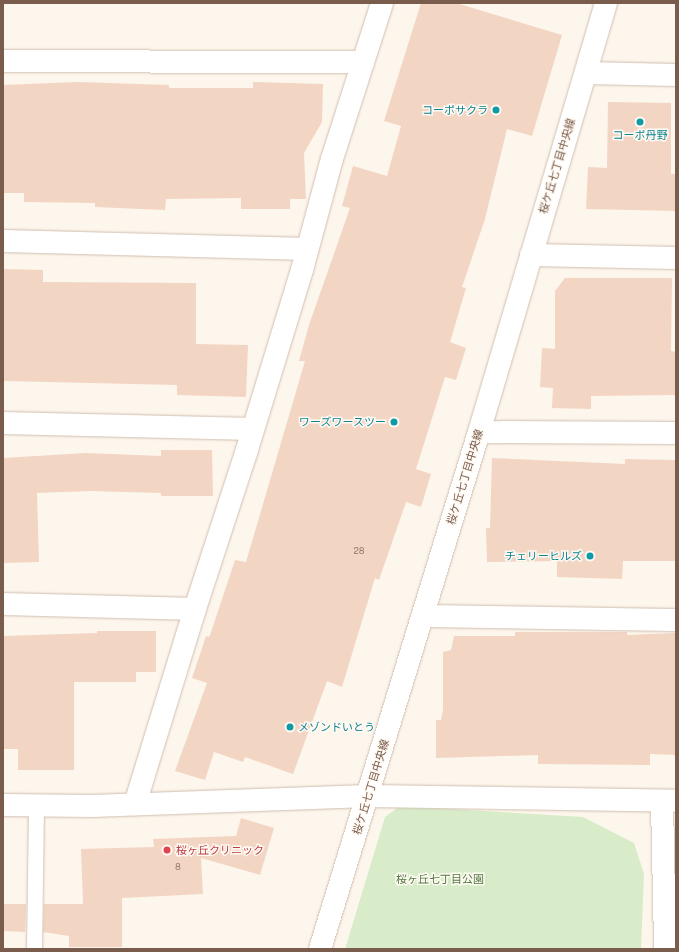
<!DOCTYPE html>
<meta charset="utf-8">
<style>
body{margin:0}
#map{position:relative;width:679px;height:952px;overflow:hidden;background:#fdf6ec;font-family:"Public Sans","Noto Sans JP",sans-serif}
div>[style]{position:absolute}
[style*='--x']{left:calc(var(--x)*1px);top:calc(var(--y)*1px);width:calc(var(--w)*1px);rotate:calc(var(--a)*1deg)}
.green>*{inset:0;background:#d8ecc9}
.building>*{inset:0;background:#f3d5c3}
.roads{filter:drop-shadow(0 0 1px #d1beb0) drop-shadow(0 0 1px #d1beb0)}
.lane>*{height:15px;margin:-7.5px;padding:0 7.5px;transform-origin:7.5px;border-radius:7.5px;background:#fff}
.street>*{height:22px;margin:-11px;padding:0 11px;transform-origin:11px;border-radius:11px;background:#fff}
.dots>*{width:11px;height:11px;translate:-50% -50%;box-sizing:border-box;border:2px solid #fffaf3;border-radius:50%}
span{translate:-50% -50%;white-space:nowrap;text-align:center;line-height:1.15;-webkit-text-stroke:3px #fffaf3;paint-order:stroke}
.number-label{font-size:9px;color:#987a6a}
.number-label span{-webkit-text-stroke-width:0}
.culture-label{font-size:11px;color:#0d838f}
.right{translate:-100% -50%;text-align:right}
.left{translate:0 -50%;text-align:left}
.street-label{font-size:11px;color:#7a5c4d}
.health-label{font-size:11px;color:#be3a42}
.park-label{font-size:11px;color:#537a41}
.frame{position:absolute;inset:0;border:4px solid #7a5c4d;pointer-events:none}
</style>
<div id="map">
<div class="green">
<i style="clip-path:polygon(400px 806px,583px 817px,634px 843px,644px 874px,641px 949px,345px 949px,385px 817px)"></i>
</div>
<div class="building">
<i style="clip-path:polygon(421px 3px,456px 3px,562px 35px,532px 136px,507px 129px,485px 219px,462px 287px,466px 288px,450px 342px,466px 348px,456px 380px,445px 377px,416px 469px,431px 474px,421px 507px,406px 502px,379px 580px,375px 578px,342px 687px,327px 681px,293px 774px,245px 757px,243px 762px,214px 752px,205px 780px,175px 771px,207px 683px,192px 678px,206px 636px,209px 637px,210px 635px,235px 560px,246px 562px,305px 361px,299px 361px,309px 325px,350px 208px,342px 206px,353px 166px,387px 176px,401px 126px,384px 121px)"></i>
<i style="clip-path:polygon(78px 82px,169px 85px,169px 88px,253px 88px,253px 82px,323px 84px,322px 122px,304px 153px,306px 199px,290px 199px,290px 209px,241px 209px,241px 198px,166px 199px,165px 210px,95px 207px,95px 203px,24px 202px,24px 193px,3px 193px,3px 85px)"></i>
<i style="clip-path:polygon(608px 102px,671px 103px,671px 174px,676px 174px,676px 211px,586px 209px,588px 167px,607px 168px)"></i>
<i style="clip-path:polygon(3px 269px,43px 270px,43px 282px,196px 283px,196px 344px,248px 345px,246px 397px,177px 395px,177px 385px,3px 381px)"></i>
<i style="clip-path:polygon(565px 278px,672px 278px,671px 351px,676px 352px,676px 395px,591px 396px,591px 409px,552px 408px,553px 388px,540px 387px,542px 348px,555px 349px,555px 291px)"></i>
<i style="clip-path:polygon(161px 450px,212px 450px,213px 496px,161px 496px,161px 493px,90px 491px,37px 493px,39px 562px,3px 563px,3px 458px,86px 453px,161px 456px)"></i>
<i style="clip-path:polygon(492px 458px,625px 464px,625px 459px,676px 460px,676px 561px,623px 561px,622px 579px,557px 577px,557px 561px,487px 562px,486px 528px,490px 528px)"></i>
<i style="clip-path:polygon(97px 631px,156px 631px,156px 672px,136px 672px,136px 682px,74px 682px,74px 770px,18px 770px,18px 749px,3px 749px,3px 636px,97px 633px)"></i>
<i style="clip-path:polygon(515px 632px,627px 632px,627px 635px,676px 633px,676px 755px,650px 754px,650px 765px,538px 764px,538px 755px,436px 758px,436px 720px,441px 720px,443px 710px,443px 652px,451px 650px,454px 636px,515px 636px)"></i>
<i style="clip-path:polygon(241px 818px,274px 828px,260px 875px,201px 858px,203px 894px,122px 898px,122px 947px,69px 947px,69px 936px,43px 932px,44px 904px,83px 904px,81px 849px,154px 847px,153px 839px,236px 836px)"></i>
<i style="clip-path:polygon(3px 904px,26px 904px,25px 932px,3px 931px)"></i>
</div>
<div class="roads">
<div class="lane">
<i style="--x:34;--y:949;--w:144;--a:-89.2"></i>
</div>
<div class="street">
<i style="--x:3;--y:61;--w:360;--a:0.2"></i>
<i style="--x:586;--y:73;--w:90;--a:1.3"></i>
<i style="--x:3;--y:241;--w:304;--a:1.5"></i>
<i style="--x:531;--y:255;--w:145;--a:1.2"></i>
<i style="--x:3;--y:423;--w:250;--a:1.4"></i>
<i style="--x:479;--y:432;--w:197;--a:0.3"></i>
<i style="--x:3;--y:604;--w:192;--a:1.5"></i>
<i style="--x:423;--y:616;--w:253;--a:0.9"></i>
<i style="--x:662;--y:801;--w:148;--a:88.8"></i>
<i style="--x:135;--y:804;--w:204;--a:-72.9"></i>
<i style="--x:195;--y:609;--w:164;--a:-71.9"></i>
<i style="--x:246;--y:453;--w:191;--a:-73"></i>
<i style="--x:302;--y:270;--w:115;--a:-74.9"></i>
<i style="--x:332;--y:159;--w:164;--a:-72.2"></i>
<i style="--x:3;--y:805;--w:89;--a:0.6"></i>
<i style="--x:92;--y:806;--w:276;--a:-2.1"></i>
<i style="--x:368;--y:796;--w:308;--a:0.9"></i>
<i style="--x:320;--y:949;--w:541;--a:-72.91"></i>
<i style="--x:479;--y:432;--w:447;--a:-73.5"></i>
</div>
</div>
<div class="dots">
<i style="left:496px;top:110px;background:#0f9aa8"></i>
<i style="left:640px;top:122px;background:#0f9aa8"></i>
<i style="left:394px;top:422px;background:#0f9aa8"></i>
<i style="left:590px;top:556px;background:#0f9aa8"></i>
<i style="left:290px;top:727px;background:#0f9aa8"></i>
<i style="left:167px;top:850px;background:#e0444e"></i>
</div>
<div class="number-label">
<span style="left:359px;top:551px">28</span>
<span style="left:178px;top:867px">8</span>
</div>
<div class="culture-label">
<span class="right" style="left:488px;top:110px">コーポサクラ</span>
<span style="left:640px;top:135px">コーポ丹野</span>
<span class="right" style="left:386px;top:422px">ワーズワースツー</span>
<span class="right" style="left:582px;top:556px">チェリーヒルズ</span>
<span class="left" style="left:298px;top:727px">メゾンドいとう</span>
</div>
<div class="street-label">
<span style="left:557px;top:166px;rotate:-73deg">桜ケ丘七丁目中央線</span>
<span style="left:465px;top:477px;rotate:-73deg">桜ケ丘七丁目中央線</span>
<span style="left:371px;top:787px;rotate:-73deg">桜ケ丘七丁目中央線</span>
</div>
<div class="health-label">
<span class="left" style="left:176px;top:850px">桜ヶ丘クリニック</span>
</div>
<div class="park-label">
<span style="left:440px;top:879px">桜ヶ丘七丁目公園</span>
</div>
<div class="frame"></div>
</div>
